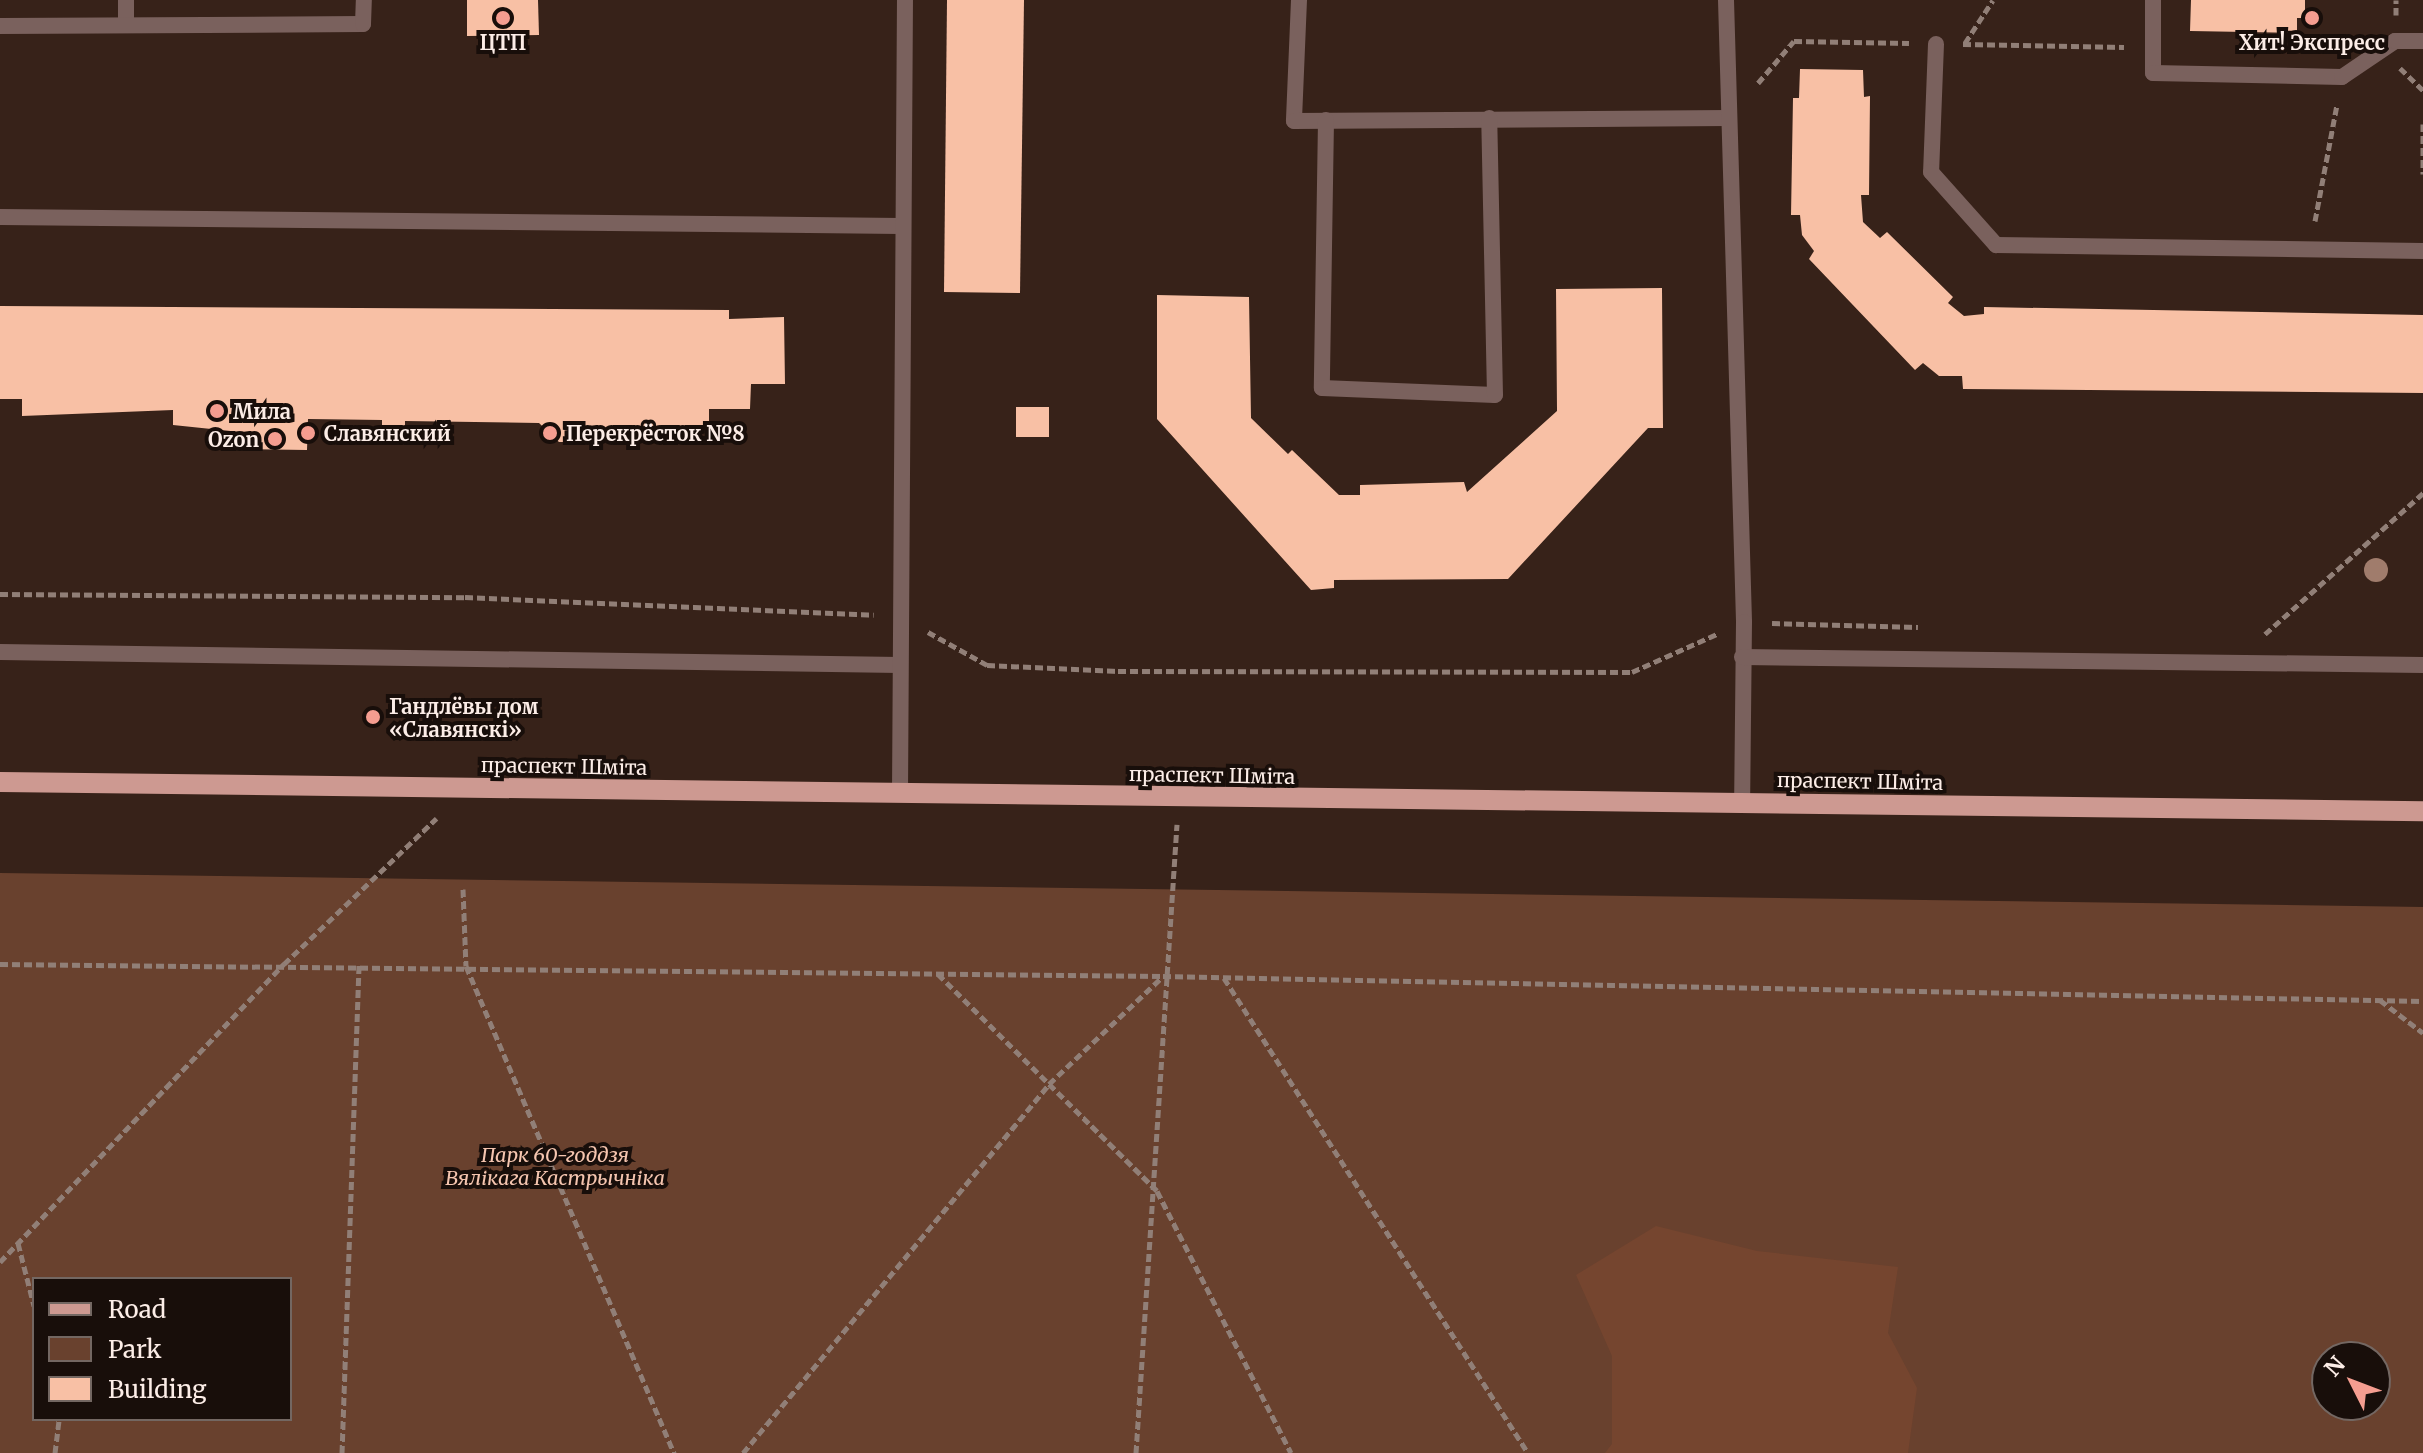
<!DOCTYPE html>
<meta charset="utf-8">
<style>
body{margin:0}
#map{position:relative;width:2423px;height:1453px;overflow:hidden;background:#372219;font-family:Merriweather,serif}
div>[style]{position:absolute}
[style*='--x']{left:calc(var(--x)*1px);top:calc(var(--y)*1px);width:calc(var(--w)*1px);rotate:calc(var(--a)*1deg)}
.green>*{inset:0;background:#69412e}
.forest>*{inset:0;background:#75452f}
.building>*{inset:0;background:#f8c0a5}
.path>*{height:5px;margin-top:-2.5px;transform-origin:0;background:repeating-linear-gradient(90deg,#917f77 0 8px,transparent 0 12px)}
.service>*{height:16px;margin:-8px;padding:0 8px;transform-origin:8px;border-radius:8px;background:#7a615d}
.primary>*{height:20px;margin:-10px;padding:0 10px;transform-origin:10px;border-radius:10px;background:#cd9991}
.trees>*{width:24px;height:24px;margin:-12px;border-radius:50%;background:#a07c6c}
.dots>*{width:22px;height:22px;translate:-50% -50%;box-sizing:border-box;border:4px solid #180e0a;border-radius:50%}
span{translate:-50% -50%;white-space:nowrap;text-align:center;line-height:1.15;-webkit-text-stroke:8px #180e0a;paint-order:stroke}
.poi-label{font-size:20px;color:#fcede7;font-weight:700}
.left{translate:0 -50%;text-align:left}
.right{translate:-100% -50%;text-align:right}
.street-label{font-size:20px;color:#fcede7}
.park-label{font-size:20px;color:#f5c5af;font-style:italic}
.legend{position:absolute;left:32px;top:1277px;width:260px;height:144px;box-sizing:border-box;background:#180e0a;border:2px solid #736762;margin:0;padding:10px 14px;list-style:none;font-size:24px;color:#fcede7}
.legend li{display:flex;align-items:center;gap:16px;height:40px}
.legend b{width:40px;border:2px solid #736762}
.north{position:absolute;left:2311px;top:1341px;width:80px;height:80px;box-sizing:border-box;background:#180e0a;border:2px solid #736762;border-radius:50%;rotate:312deg;font-size:22px;font-weight:700;line-height:32px;text-align:center;color:#fcede7}
.north::after{content:'';display:block;margin:auto;width:28px;height:36px;background:#f59d90;clip-path:polygon(50% 0,100% 100%,50% 72%,0 100%)}
</style>
<div id="map">
<div class="green">
<i style="clip-path:polygon(evenodd,0 873px,2423px 907px,2423px 1453px,0 1453px,0 873px,34px 1279px,290px 1279px,290px 1419px,34px 1419px,34px 1279px,0 873px,2327px 1357px,2375px 1357px,2375px 1405px,2327px 1405px,2327px 1357px)"></i>
</div>
<div class="forest">
<i style="clip-path:polygon(1656px 1226px,1757px 1251px,1898px 1267px,1888px 1333px,1917px 1388px,1908px 1453px,1605px 1453px,1612px 1444px,1612px 1356px,1576px 1275px)"></i>
</div>
<div class="building">
<i style="clip-path:polygon(467px 0,538px 0,539px 35px,467px 36px)"></i>
<i style="clip-path:polygon(947px 0,1024px 0,1020px 293px,944px 292px)"></i>
<i style="clip-path:polygon(2191px 0,2305px 0,2305px 18px,2297px 18px,2297px 33px,2190px 31px)"></i>
<i style="clip-path:polygon(1800px 69px,1863px 70px,1864px 97px,1870px 96px,1869px 195px,1861px 195px,1863px 222px,1880px 238px,1887px 232px,1953px 297px,1948px 303px,1964px 316px,1984px 314px,1984px 307px,2423px 315px,2423px 393px,1963px 389px,1962px 376px,1939px 376px,1923px 363px,1915px 370px,1809px 259px,1814px 251px,1802px 235px,1800px 215px,1791px 215px,1793px 98px,1799px 98px)"></i>
<i style="clip-path:polygon(1662px 288px,1663px 428px,1648px 428px,1508px 579px,1334px 580px,1334px 588px,1311px 590px,1157px 419px,1157px 295px,1249px 297px,1251px 418px,1288px 454px,1292px 450px,1339px 495px,1360px 495px,1360px 485px,1464px 482px,1467px 492px,1557px 411px,1556px 289px)"></i>
<i style="clip-path:polygon(0 306px,729px 310px,729px 319px,784px 317px,785px 384px,751px 384px,750px 409px,709px 409px,709px 430px,668px 430px,667px 442px,559px 442px,539px 423px,405px 421px,405px 433px,382px 434px,382px 420px,308px 419px,307px 450px,240px 449px,240px 432px,173px 425px,173px 410px,22px 416px,22px 399px,0 399px)"></i>
<i style="clip-path:polygon(1016px 407px,1049px 407px,1049px 437px,1016px 437px)"></i>
</div>
<div class="path">
<i style="--x:2396;--y:15;--w:15;--a:-90"></i>
<i style="--x:1965;--y:43;--w:51;--a:-56.9"></i>
<i style="--x:1963;--y:44;--w:161;--a:1.1"></i>
<i style="--x:2400;--y:68;--w:32;--a:44"></i>
<i style="--x:1758;--y:83;--w:55;--a:-49.4"></i>
<i style="--x:1794;--y:41;--w:115;--a:1"></i>
<i style="--x:2423;--y:124;--w:50;--a:90"></i>
<i style="--x:2315;--y:221;--w:118;--a:-79.3"></i>
<i style="--x:0;--y:594;--w:465;--a:0.4"></i>
<i style="--x:465;--y:597;--w:409;--a:2.5"></i>
<i style="--x:1772;--y:623;--w:146;--a:1.6"></i>
<i style="--x:928;--y:632;--w:68;--a:29.2"></i>
<i style="--x:987;--y:665;--w:131;--a:2.6"></i>
<i style="--x:1118;--y:671;--w:514;--a:0.11"></i>
<i style="--x:1632;--y:672;--w:93;--a:-24.1"></i>
<i style="--x:2265;--y:634;--w:212;--a:-41.7"></i>
<i style="--x:463;--y:889;--w:77;--a:87.8"></i>
<i style="--x:466;--y:966;--w:530;--a:66.87"></i>
<i style="--x:0;--y:964;--w:1163;--a:0.59"></i>
<i style="--x:1163;--y:976;--w:1260;--a:1.14"></i>
<i style="--x:938;--y:974;--w:308;--a:44.7"></i>
<i style="--x:1157;--y:1191;--w:294;--a:62.9"></i>
<i style="--x:1224;--y:978;--w:564;--a:57.38"></i>
<i style="--x:2380;--y:1000;--w:54;--a:37.5"></i>
<i style="--x:18;--y:1243;--w:65;--a:75.7"></i>
<i style="--x:0;--y:1262;--w:412;--a:-46.4"></i>
<i style="--x:284;--y:964;--w:211;--a:-43.7"></i>
<i style="--x:55;--y:1453;--w:34;--a:-83"></i>
<i style="--x:342;--y:1453;--w:489;--a:-88"></i>
<i style="--x:743;--y:1453;--w:479;--a:-50.3"></i>
<i style="--x:1049;--y:1084;--w:156;--a:-43.4"></i>
<i style="--x:1136;--y:1453;--w:630;--a:-86.27"></i>
</div>
<div class="service">
<i style="--x:1299;--y:0;--w:121;--a:92.4"></i>
<i style="--x:1294;--y:121;--w:435;--a:-0.4"></i>
<i style="--x:1726;--y:0;--w:622;--a:88.34"></i>
<i style="--x:1744;--y:622;--w:182;--a:90.6"></i>
<i style="--x:2153;--y:0;--w:73;--a:90"></i>
<i style="--x:2153;--y:73;--w:189;--a:1.2"></i>
<i style="--x:2342;--y:77;--w:64;--a:-34.2"></i>
<i style="--x:2395;--y:41;--w:28;--a:0"></i>
<i style="--x:126;--y:24;--w:24;--a:-90"></i>
<i style="--x:0;--y:26;--w:363;--a:-0.3"></i>
<i style="--x:363;--y:24;--w:24;--a:-88"></i>
<i style="--x:1936;--y:44;--w:128;--a:92.2"></i>
<i style="--x:1931;--y:172;--w:98;--a:48.3"></i>
<i style="--x:1996;--y:245;--w:427;--a:0.8"></i>
<i style="--x:1326;--y:120;--w:268;--a:90.9"></i>
<i style="--x:1322;--y:388;--w:173;--a:2.3"></i>
<i style="--x:1495;--y:395;--w:277;--a:-91.2"></i>
<i style="--x:0;--y:217;--w:901;--a:0.57"></i>
<i style="--x:0;--y:652;--w:900;--a:0.83"></i>
<i style="--x:1742;--y:657;--w:681;--a:0.67"></i>
<i style="--x:900;--y:793;--w:793;--a:-89.64"></i>
</div>
<div class="primary">
<i style="--x:0;--y:782;--w:2423;--a:0.69"></i>
</div>
<div class="trees">
<i style="left:2376px;top:570px"></i>
</div>
<div class="dots">
<i style="left:503px;top:18px;background:#f59d90"></i>
<i style="left:2312px;top:18px;background:#f59d90"></i>
<i style="left:217px;top:411px;background:#f59d90"></i>
<i style="left:308px;top:433px;background:#f59d90"></i>
<i style="left:550px;top:433px;background:#f59d90"></i>
<i style="left:275px;top:439px;background:#f59d90"></i>
<i style="left:373px;top:717px;background:#f59d90"></i>
</div>
<div class="poi-label">
<span style="left:503px;top:42px">ЦТП</span>
<span style="left:2312px;top:42px">Хит! Экспресс</span>
<span class="left" style="left:233px;top:411px">Мила</span>
<span class="left" style="left:324px;top:433px">Славянский</span>
<span class="left" style="left:566px;top:433px">Перекрёсток №8</span>
<span class="right" style="left:259px;top:439px">Ozon</span>
<span class="left" style="left:389px;top:718px">Гандлёвы дом<br>«Славянскі»</span>
</div>
<div class="street-label">
<span style="left:564px;top:766px;rotate:1deg">праспект Шміта</span>
<span style="left:1212px;top:775px;rotate:1deg">праспект Шміта</span>
<span style="left:1860px;top:781px;rotate:1deg">праспект Шміта</span>
</div>
<div class="park-label">
<span style="left:555px;top:1166px">Парк 60-годдзя<br>Вялікага Кастрычніка</span>
</div>
<ul class="legend">
<li><b style="height:10px;background:#cd9991"></b>Road</li>
<li><b style="height:22px;background:#69412e"></b>Park</li>
<li><b style="height:22px;background:#f8c0a5"></b>Building</li>
</ul>
<div class="north">N</div>
</div>
